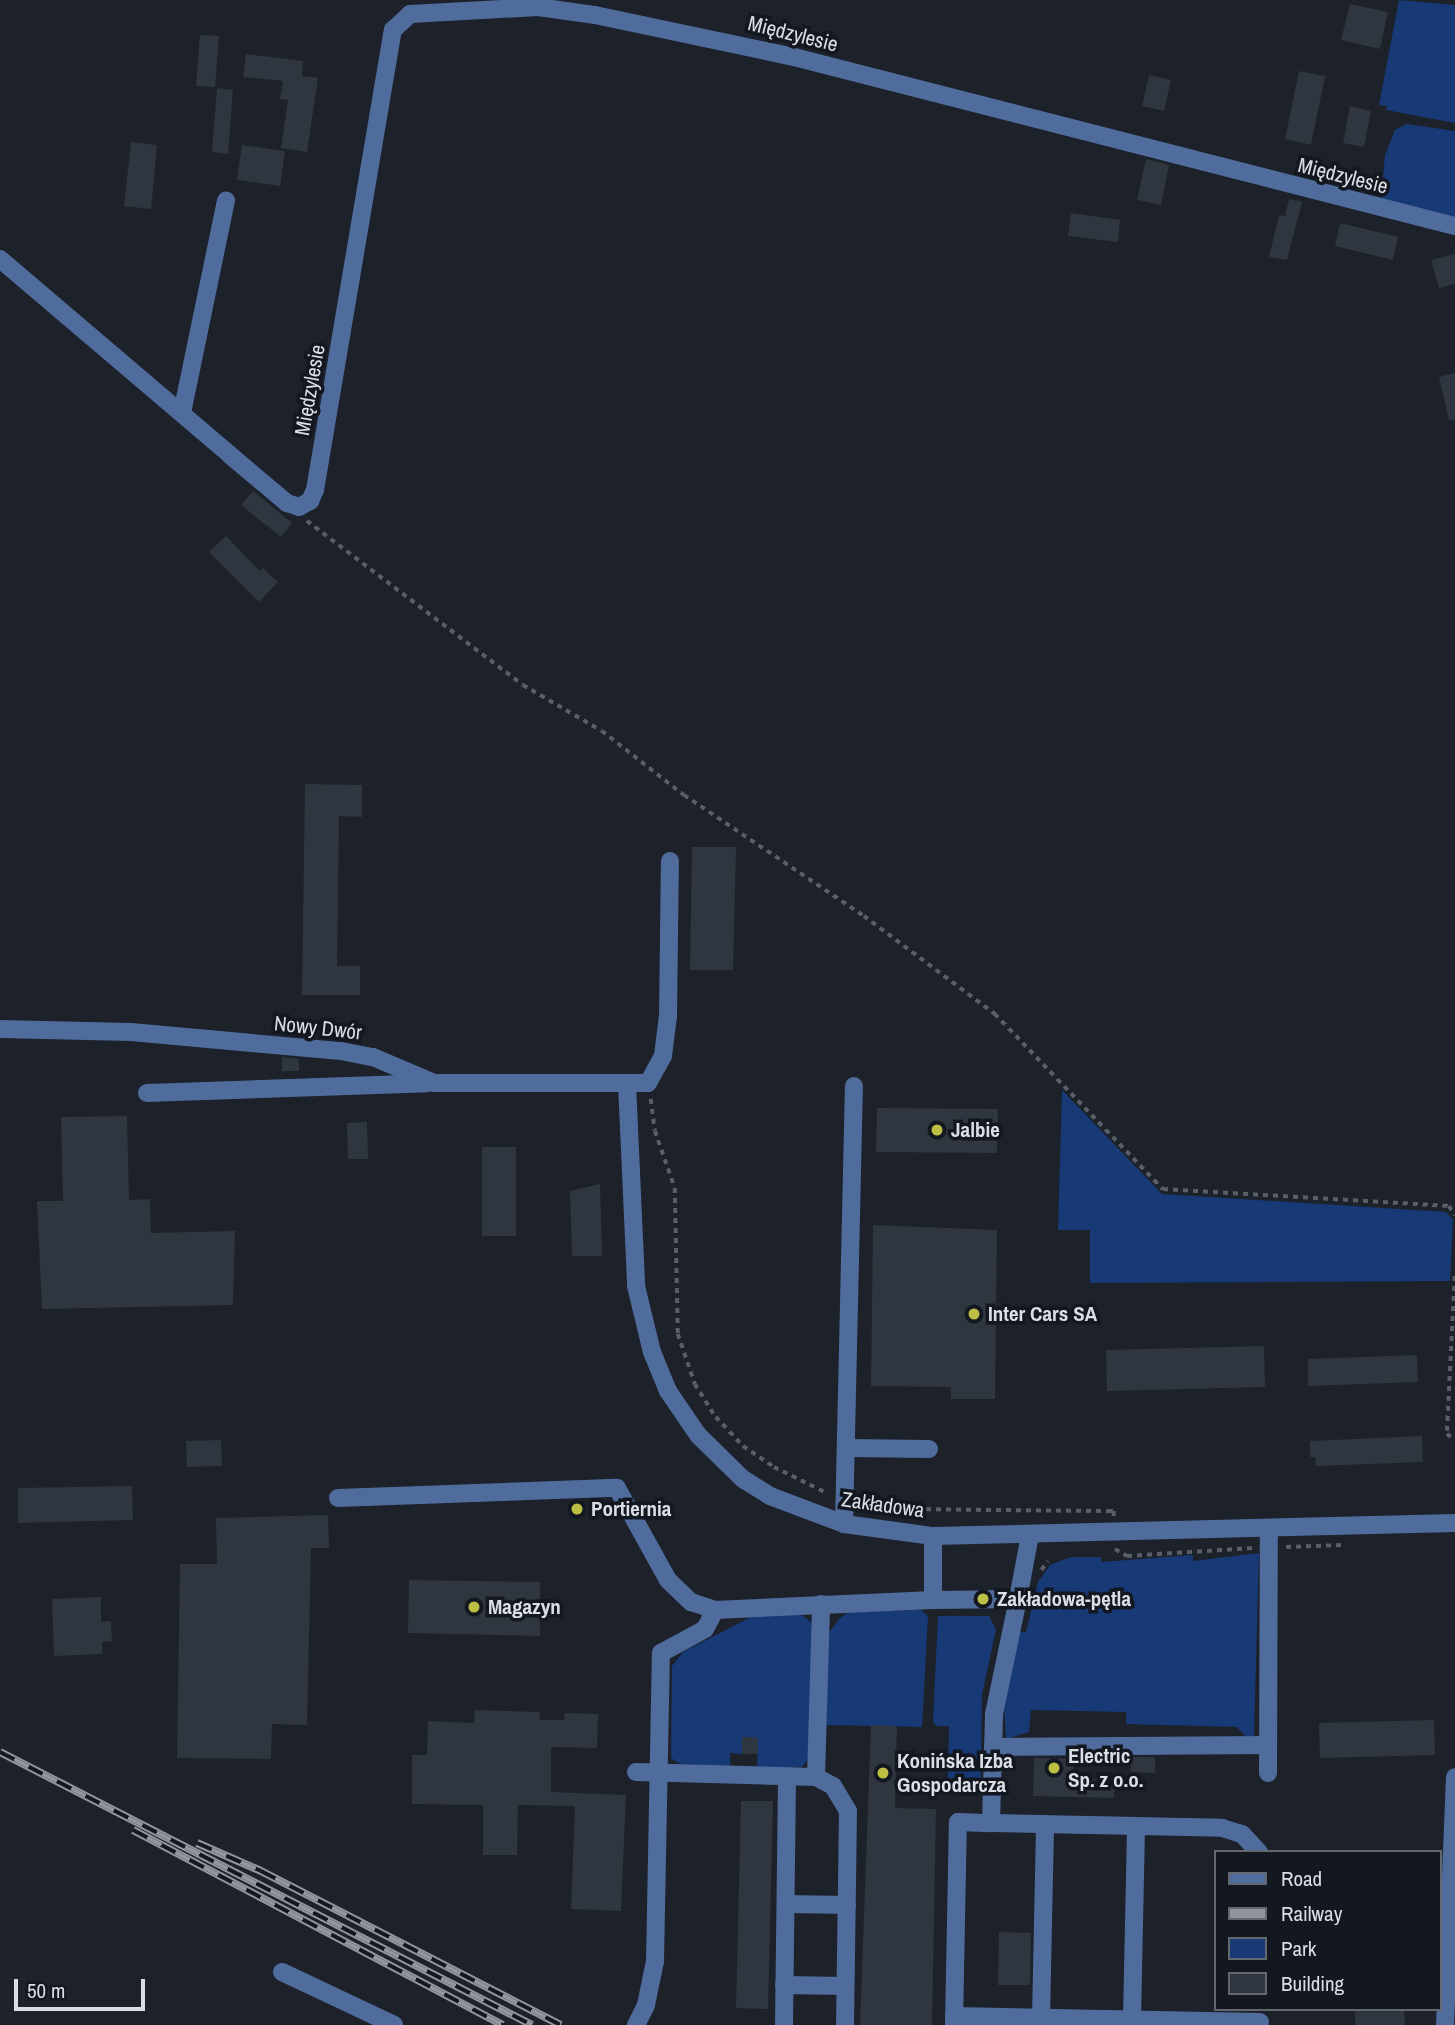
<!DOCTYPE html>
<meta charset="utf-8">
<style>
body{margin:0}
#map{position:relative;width:1455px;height:2025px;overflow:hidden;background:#1c212a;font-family:"Archivo Narrow",sans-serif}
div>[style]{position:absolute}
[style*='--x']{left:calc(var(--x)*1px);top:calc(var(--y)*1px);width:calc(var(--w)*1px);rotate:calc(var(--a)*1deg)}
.green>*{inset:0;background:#173975}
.building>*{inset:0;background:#30363f}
.path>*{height:3.5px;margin-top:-1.75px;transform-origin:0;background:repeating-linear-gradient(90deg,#5a5e66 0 5px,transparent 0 10px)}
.minor>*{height:18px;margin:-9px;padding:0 9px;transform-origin:9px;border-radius:9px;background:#506c9d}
.rail>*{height:8px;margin-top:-4px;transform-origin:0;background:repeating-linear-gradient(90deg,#131820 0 16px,#91959c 0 32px);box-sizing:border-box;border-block:2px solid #91959c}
.dots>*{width:19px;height:19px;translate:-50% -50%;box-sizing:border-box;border:4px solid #131820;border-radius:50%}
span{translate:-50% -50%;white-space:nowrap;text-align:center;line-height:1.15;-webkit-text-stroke:7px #131820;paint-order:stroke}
.street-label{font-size:21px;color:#dbdee4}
.poi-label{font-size:21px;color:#dbdee4;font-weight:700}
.left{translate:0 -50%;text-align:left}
.legend{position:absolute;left:1214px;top:1850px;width:228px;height:161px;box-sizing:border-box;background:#131820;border:2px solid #63676e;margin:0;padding:9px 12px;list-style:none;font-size:21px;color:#dbdee4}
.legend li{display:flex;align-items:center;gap:14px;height:35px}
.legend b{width:35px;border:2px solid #63676e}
.scale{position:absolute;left:14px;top:1979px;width:131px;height:32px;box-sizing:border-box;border:4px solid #dbdee4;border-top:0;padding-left:9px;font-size:21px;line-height:24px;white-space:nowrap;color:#dbdee4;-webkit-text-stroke:5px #131820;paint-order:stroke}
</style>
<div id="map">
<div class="green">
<i style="clip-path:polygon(1399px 0,1455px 5px,1455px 123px,1386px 110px,1387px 106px,1379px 105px)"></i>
<i style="clip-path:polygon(1407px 124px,1455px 131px,1455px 219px,1381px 201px,1385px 155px,1395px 130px)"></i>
<i style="clip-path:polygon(1062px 1090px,1162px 1194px,1446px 1212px,1453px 1220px,1450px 1281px,1090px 1283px,1090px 1230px,1058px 1230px)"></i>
<i style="clip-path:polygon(1259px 1553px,1254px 1736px,1246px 1737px,1237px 1727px,1126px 1724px,1126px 1712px,1031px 1710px,1029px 1732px,1006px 1739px,1004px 1707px,1019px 1632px,1026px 1632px,1038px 1582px,1050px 1565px,1071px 1557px,1101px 1557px,1101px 1562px,1193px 1555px,1193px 1561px)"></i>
<i style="clip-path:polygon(921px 1610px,928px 1616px,922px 1727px,826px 1725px,828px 1634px,840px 1618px,849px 1612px)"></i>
<i style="clip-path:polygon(800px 1614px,811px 1622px,812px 1631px,809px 1758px,802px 1767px,757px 1769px,758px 1738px,742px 1737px,742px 1754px,730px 1753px,730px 1767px,680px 1764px,671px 1758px,672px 1666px,683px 1652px,753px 1616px)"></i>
<i style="clip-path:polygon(938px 1616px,989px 1616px,996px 1629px,982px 1695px,981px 1778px,948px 1778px,949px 1726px,936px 1726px,933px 1721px)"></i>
</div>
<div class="building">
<i style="clip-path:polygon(1350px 4px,1388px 12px,1380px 49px,1341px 40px)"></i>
<i style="clip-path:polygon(200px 35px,219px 36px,215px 87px,196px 86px)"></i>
<i style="clip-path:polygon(246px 54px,303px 61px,302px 76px,318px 78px,307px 152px,281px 148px,288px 100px,280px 99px,283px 81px,243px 77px)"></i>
<i style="clip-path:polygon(1299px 71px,1325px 76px,1311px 145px,1285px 139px)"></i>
<i style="clip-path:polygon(1149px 75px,1171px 80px,1164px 111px,1142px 106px)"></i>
<i style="clip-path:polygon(217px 88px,233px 90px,228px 154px,212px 152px)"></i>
<i style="clip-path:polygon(1350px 106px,1371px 111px,1364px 147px,1343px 143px)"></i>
<i style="clip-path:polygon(131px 142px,157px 145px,151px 209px,124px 206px)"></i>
<i style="clip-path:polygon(242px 145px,285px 151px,280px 186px,237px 180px)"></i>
<i style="clip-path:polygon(1146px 159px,1169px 165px,1161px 205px,1137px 200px)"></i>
<i style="clip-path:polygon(1289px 199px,1302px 202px,1287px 260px,1269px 257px,1279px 215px,1285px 216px)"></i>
<i style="clip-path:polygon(1071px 213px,1120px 220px,1118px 242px,1068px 236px)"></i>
<i style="clip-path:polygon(1340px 223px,1398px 237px,1393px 260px,1335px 246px)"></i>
<i style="clip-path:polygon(1455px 254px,1455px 284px,1439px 288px,1431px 260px)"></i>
<i style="clip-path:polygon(1455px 373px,1455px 420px,1449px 420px,1439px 377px)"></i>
<i style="clip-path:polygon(253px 491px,292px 523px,281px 537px,241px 505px)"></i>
<i style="clip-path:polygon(226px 536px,260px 571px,263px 568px,278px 582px,259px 602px,209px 552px)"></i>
<i style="clip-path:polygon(305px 784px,362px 785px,362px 817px,339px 816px,337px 966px,360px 966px,360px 995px,302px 995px)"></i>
<i style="clip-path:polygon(692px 847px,736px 847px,733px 970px,690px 970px)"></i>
<i style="clip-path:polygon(282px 1057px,299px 1059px,299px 1071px,282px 1071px)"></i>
<i style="clip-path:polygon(877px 1108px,998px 1109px,997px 1153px,876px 1152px)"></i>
<i style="clip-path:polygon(127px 1116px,129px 1200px,150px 1199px,151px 1233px,235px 1231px,233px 1305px,42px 1309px,37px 1201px,63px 1201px,61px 1117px)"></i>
<i style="clip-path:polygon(367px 1122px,368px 1159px,348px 1159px,347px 1123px)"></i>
<i style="clip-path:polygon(482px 1147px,516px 1147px,516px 1236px,482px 1236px)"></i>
<i style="clip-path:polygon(600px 1184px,602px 1256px,572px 1256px,570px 1191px)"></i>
<i style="clip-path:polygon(873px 1225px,997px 1230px,995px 1399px,951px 1399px,951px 1387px,871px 1386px)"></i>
<i style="clip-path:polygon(1264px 1346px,1265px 1387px,1107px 1391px,1106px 1350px)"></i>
<i style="clip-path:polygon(1417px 1355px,1418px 1382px,1308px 1386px,1308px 1359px)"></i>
<i style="clip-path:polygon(1422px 1436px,1423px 1462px,1316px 1466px,1315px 1457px,1310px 1457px,1310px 1441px)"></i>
<i style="clip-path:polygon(221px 1440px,222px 1466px,187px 1467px,186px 1441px)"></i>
<i style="clip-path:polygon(132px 1486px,133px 1520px,18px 1523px,18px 1488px)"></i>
<i style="clip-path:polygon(328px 1515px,329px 1548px,311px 1548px,307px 1725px,272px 1724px,271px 1759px,177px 1758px,180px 1564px,217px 1564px,216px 1518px)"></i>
<i style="clip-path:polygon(409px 1580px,540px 1582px,540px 1636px,408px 1633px)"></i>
<i style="clip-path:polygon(101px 1597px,101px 1622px,111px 1621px,112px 1641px,102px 1642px,102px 1654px,54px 1656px,52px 1599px)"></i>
<i style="clip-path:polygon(475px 1710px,540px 1712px,539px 1720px,564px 1720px,565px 1713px,598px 1714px,597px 1748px,551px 1747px,551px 1792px,626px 1795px,621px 1911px,571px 1909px,575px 1806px,518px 1805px,517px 1855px,483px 1855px,483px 1805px,412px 1804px,412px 1755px,427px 1755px,428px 1721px,474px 1723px)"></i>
<i style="clip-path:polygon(1434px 1720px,1435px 1755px,1320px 1758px,1319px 1723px)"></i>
<i style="clip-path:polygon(871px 1725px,897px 1726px,895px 1808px,936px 1809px,932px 2025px,860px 2025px)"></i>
<i style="clip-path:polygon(742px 1737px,758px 1738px,758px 1754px,742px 1754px)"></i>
<i style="clip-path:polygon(1131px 1757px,1155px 1757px,1155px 1773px,1131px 1772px)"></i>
<i style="clip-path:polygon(1034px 1758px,1074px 1759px,1073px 1778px,1115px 1781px,1114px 1798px,1033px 1796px)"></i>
<i style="clip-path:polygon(948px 1778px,981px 1778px,980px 1795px,948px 1794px)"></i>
<i style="clip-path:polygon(741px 1801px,773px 1801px,768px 2009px,736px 2008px)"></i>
<i style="clip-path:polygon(999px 1932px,1031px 1933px,1030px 1985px,998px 1985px)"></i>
<i style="clip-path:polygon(1355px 2009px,1404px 2009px,1405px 2025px,1355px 2025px)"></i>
</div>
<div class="path">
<i style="--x:307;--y:521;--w:271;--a:37.2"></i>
<i style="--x:523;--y:685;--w:91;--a:30.2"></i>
<i style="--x:602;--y:731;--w:104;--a:38"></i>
<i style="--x:684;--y:795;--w:217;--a:33.9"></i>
<i style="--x:864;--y:916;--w:164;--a:36.8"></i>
<i style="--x:995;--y:1014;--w:243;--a:46.2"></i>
<i style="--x:1163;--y:1189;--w:287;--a:3.4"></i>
<i style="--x:1449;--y:1206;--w:11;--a:56"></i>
<i style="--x:651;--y:1099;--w:32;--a:83"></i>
<i style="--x:655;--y:1131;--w:60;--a:70.7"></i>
<i style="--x:675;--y:1188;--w:146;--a:88.8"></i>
<i style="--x:678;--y:1334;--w:53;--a:71.2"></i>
<i style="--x:695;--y:1384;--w:39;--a:58"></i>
<i style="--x:716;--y:1417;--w:40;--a:47"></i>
<i style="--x:743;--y:1446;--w:37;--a:34"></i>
<i style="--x:774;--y:1467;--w:59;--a:26.1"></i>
<i style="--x:1455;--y:1276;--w:158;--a:92.9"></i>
<i style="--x:1447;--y:1434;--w:10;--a:37"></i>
<i style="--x:862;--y:1503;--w:44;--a:7.8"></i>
<i style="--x:906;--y:1509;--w:202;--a:0.6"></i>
<i style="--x:1108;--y:1511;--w:6;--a:0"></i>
<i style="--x:1114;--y:1511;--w:6;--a:90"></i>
<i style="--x:1286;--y:1547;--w:58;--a:-2"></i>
<i style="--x:1115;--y:1549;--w:14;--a:30"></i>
<i style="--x:1127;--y:1556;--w:126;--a:-3.6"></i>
<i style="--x:1041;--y:1570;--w:11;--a:-52"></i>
</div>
<div class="minor">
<i style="--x:0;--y:259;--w:302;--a:40.4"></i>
<i style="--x:230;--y:455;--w:75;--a:40.1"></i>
<i style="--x:287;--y:503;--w:13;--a:18"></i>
<i style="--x:299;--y:507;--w:13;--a:-29"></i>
<i style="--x:310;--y:501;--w:12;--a:-66"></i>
<i style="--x:315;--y:490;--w:467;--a:-80.4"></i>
<i style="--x:393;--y:30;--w:23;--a:-43"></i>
<i style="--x:410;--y:14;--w:128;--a:-3.1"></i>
<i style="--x:538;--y:7;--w:58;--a:8"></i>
<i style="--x:595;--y:15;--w:203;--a:11.9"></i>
<i style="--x:794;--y:57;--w:682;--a:14.34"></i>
<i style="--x:182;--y:413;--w:217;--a:-78.3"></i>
<i style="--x:0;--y:1029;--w:131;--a:1.3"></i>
<i style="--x:131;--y:1032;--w:211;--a:5.2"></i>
<i style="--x:341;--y:1051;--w:33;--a:11"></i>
<i style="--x:373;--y:1057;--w:66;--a:23.1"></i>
<i style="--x:434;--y:1083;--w:214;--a:0"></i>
<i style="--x:648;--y:1083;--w:31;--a:-61"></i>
<i style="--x:663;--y:1056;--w:39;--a:-83"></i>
<i style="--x:668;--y:1017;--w:156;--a:-89.3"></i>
<i style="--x:627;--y:1084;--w:202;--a:87.4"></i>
<i style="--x:636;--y:1286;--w:68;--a:76.4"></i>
<i style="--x:652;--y:1352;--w:42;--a:67.7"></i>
<i style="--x:668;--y:1391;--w:53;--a:55.7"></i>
<i style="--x:698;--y:1435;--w:63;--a:44.4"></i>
<i style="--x:743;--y:1479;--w:32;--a:32"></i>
<i style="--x:770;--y:1496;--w:79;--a:20.7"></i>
<i style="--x:844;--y:1524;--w:90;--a:7.7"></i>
<i style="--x:933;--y:1536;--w:522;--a:-1.43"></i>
<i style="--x:147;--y:1093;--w:280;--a:-2"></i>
<i style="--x:847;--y:1448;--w:82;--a:0.7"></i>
<i style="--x:338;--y:1498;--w:279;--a:-2.1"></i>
<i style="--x:617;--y:1488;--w:105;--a:61"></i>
<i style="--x:668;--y:1580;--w:32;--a:44"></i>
<i style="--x:691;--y:1602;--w:25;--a:18"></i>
<i style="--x:715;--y:1610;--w:218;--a:-2.6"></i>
<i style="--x:844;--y:1524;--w:438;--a:-88.7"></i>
<i style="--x:933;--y:1536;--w:64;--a:90"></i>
<i style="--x:933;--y:1600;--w:85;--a:-0.7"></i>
<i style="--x:1018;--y:1599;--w:65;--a:-79.4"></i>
<i style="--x:993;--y:1747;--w:275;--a:-0.4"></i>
<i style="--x:636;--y:1772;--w:180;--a:1.6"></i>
<i style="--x:816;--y:1777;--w:173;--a:-88.3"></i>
<i style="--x:1268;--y:1773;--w:244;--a:-89.8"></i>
<i style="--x:816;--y:1777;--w:19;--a:28"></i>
<i style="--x:833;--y:1786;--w:29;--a:59"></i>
<i style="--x:848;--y:1811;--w:214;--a:90.8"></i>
<i style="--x:991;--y:1823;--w:231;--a:1.2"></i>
<i style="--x:1222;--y:1828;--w:21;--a:17"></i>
<i style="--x:1242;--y:1834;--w:25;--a:47"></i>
<i style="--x:786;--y:1904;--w:61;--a:0.9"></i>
<i style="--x:282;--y:1972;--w:124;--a:25.3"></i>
<i style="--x:784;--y:1985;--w:61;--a:0.9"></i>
<i style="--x:954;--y:2016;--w:306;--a:1.1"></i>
<i style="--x:1041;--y:2018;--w:194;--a:-88.8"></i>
<i style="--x:1132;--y:2019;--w:193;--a:-88.8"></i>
<i style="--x:636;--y:2025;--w:22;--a:-63"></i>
<i style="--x:646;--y:2005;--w:45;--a:-78.4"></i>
<i style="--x:655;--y:1961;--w:308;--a:-88.9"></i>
<i style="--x:661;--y:1653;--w:50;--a:-28.6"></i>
<i style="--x:705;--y:1629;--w:21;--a:-62"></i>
<i style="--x:784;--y:2025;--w:248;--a:-89.3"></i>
<i style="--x:954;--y:2025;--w:203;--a:-88.9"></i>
<i style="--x:958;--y:1822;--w:33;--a:2"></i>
<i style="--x:991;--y:1823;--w:109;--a:-88.4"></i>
<i style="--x:994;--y:1714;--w:117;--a:-78.2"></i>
<i style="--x:1445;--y:2025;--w:248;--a:-87.7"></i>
</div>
<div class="rail">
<i style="--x:0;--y:1752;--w:598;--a:27.16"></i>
<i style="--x:133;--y:1830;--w:418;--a:27.8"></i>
<i style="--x:197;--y:1843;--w:70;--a:23.6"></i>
<i style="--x:261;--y:1871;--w:337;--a:27.2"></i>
</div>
<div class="dots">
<i style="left:937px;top:1130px;background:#bcbf44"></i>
<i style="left:974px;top:1314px;background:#bcbf44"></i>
<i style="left:577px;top:1509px;background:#bcbf44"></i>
<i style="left:983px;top:1599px;background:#bcbf44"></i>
<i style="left:474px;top:1607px;background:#bcbf44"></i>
<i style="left:1054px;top:1768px;background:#bcbf44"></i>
<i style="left:883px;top:1773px;background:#bcbf44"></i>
</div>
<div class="street-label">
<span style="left:793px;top:34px;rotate:14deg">Międzylesie</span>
<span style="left:1343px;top:176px;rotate:14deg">Międzylesie</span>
<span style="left:310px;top:390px;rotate:-80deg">Międzylesie</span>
<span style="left:318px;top:1028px;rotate:6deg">Nowy Dwór</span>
<span style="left:883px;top:1505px;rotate:8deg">Zakładowa</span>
</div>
<div class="poi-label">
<span class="left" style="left:951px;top:1130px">Jalbie</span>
<span class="left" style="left:988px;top:1314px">Inter Cars SA</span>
<span class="left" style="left:591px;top:1509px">Portiernia</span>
<span class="left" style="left:997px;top:1599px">Zakładowa-pętla</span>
<span class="left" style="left:488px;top:1607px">Magazyn</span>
<span class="left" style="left:1068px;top:1768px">Electric<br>Sp. z o.o.</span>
<span class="left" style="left:897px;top:1773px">Konińska Izba<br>Gospodarcza</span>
</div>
<ul class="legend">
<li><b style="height:9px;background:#506c9d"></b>Road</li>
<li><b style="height:9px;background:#91959c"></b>Railway</li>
<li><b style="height:19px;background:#173975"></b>Park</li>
<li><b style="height:19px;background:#30363f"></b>Building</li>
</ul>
<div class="scale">50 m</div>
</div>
